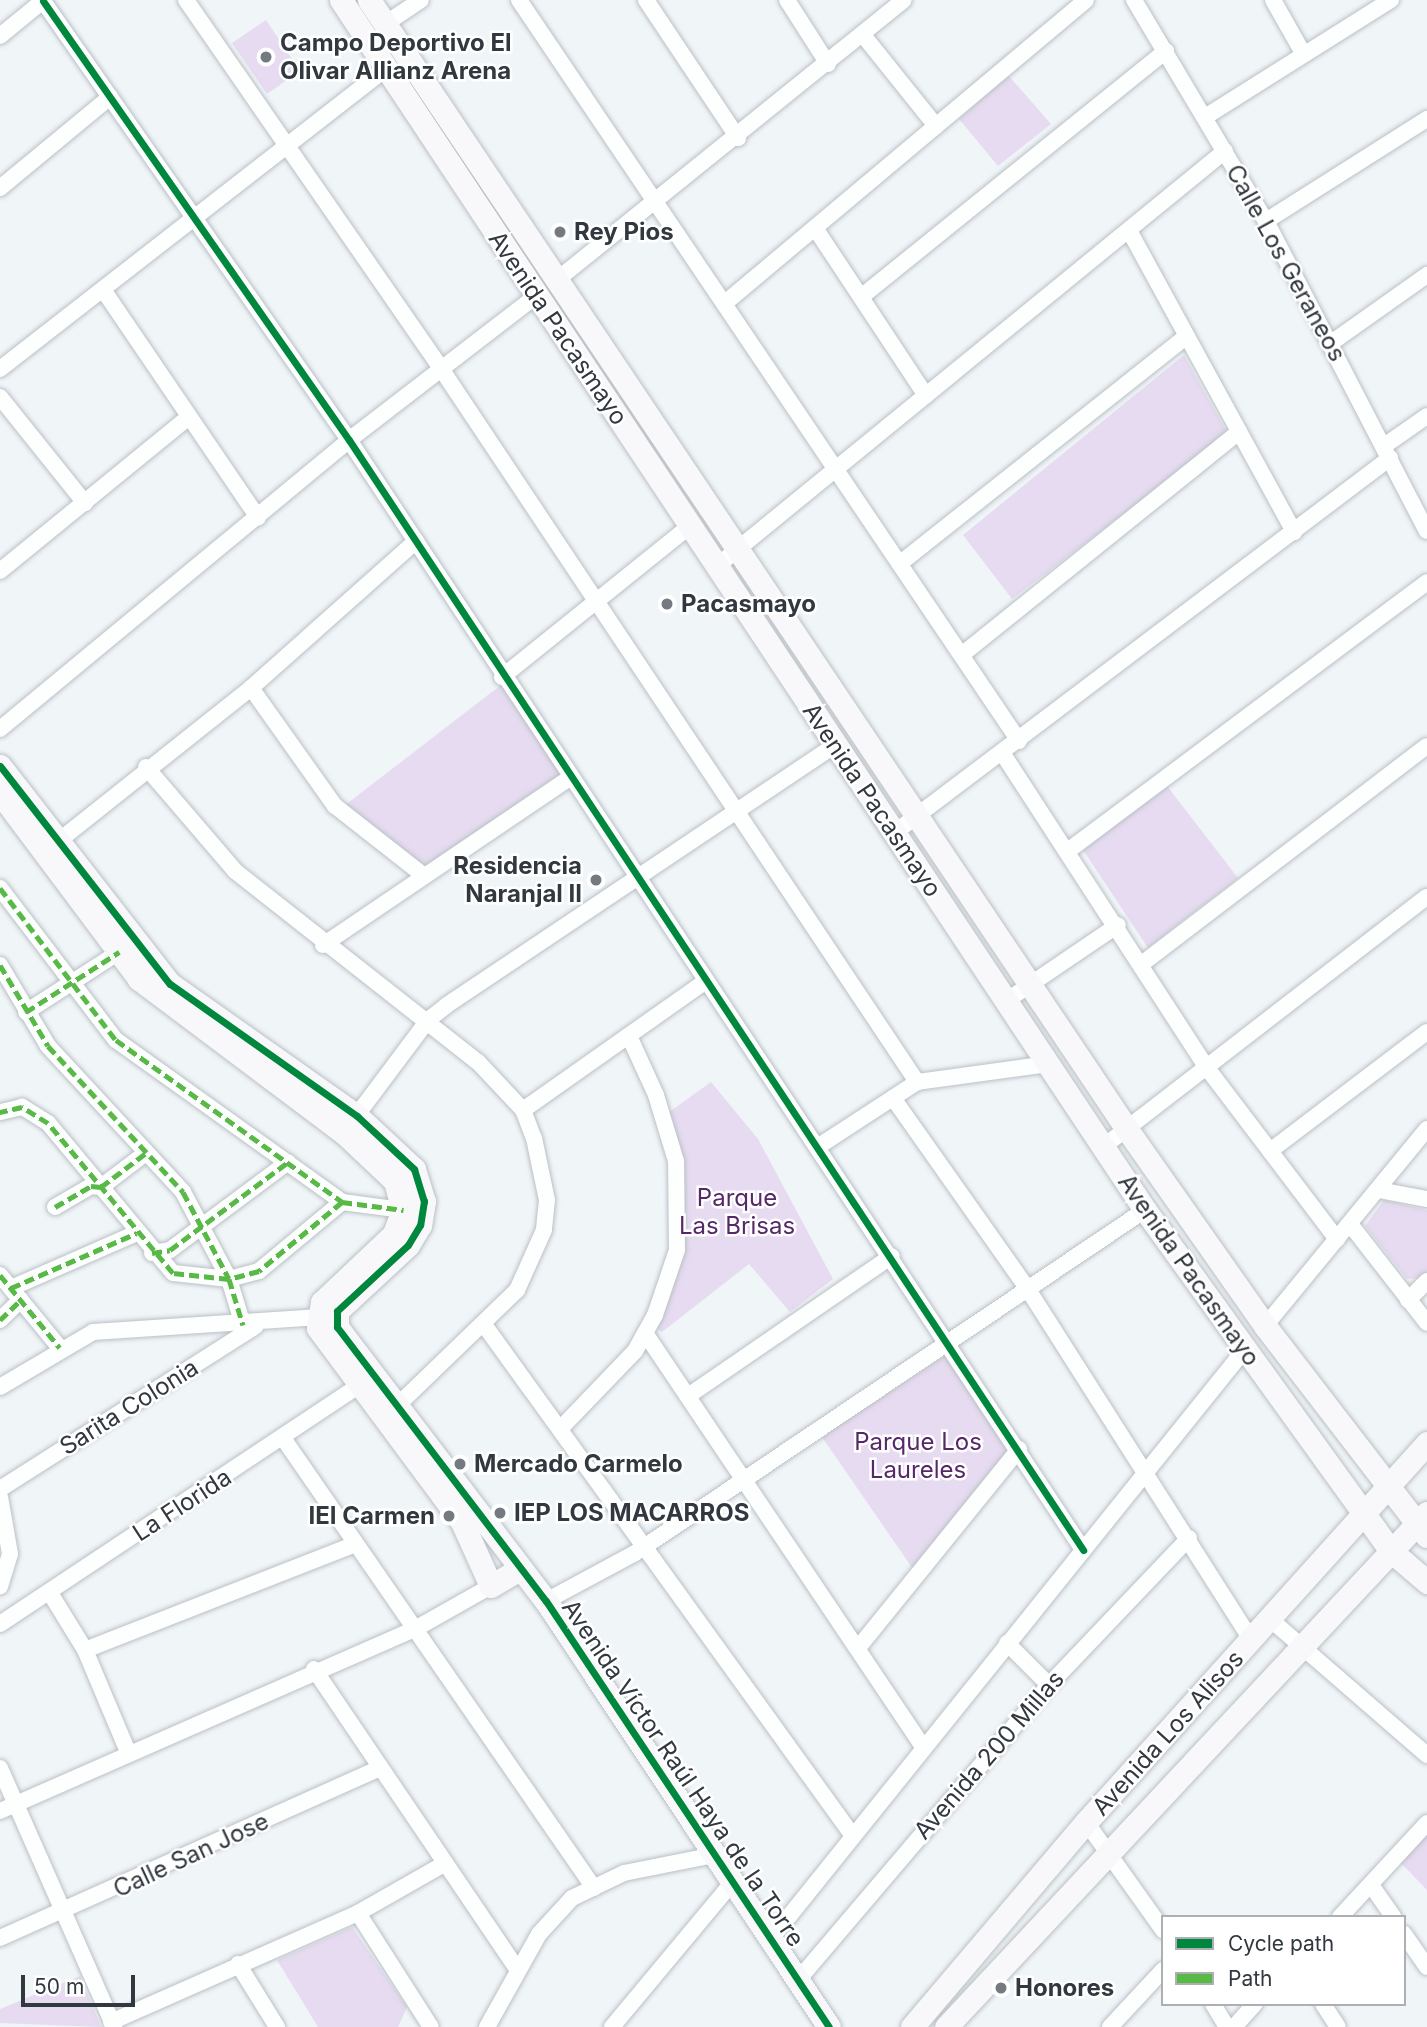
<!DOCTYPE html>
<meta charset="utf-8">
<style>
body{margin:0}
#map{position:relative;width:1427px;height:2027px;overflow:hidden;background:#f0f5f8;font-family:Inter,sans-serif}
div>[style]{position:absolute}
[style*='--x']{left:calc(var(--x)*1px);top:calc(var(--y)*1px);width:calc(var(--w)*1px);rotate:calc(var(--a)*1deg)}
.green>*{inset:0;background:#e6dbf0}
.roads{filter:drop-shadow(0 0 2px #bac0c5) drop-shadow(0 0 2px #bac0c5)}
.street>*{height:16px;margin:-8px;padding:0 8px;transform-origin:8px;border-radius:8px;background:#fdfefe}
.secondary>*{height:23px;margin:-11.5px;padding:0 11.5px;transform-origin:11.5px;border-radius:11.5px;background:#f8f8fb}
.quiet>*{height:5px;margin-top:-2.5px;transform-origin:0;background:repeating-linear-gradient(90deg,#58b947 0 10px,transparent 0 15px)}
.cycleway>*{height:7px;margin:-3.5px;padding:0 3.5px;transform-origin:3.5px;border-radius:3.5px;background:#00873e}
.dots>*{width:19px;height:19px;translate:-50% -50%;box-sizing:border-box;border:4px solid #fff;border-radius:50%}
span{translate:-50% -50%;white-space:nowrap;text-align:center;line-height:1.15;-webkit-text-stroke:5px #fff;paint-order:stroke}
.poi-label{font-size:24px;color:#31383f;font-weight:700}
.left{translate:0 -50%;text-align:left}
.right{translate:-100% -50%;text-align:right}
.street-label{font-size:24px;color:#31383f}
.park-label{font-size:24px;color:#572869}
.legend{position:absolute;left:1161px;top:1915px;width:245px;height:91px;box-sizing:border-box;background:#fff;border:2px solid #adafb2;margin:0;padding:9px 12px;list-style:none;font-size:21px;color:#31383f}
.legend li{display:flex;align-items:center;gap:14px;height:35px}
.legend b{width:35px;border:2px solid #adafb2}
.scale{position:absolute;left:21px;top:1975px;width:114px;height:32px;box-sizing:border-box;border:4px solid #31383f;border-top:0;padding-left:9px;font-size:21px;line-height:24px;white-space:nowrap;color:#31383f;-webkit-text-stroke:5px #fff;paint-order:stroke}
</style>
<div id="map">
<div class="green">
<i style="clip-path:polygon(266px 20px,300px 71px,267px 94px,232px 43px)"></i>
<i style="clip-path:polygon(1008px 75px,1051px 124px,998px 166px,959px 119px)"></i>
<i style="clip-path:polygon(1184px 355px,1228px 434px,1012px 599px,963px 535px)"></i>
<i style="clip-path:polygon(501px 685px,562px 776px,423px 868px,344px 806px)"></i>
<i style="clip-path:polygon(1167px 786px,1238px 878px,1148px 948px,1083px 850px)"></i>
<i style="clip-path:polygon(711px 1082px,758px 1139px,833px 1279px,790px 1312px,749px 1264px,662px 1332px,656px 1328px,682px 1251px,668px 1113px)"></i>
<i style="clip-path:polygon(1384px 1200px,1427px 1210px,1427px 1271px,1421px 1278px,1407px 1279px,1365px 1226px)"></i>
<i style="clip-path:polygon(951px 1352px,1013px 1449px,913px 1569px,822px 1437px)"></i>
<i style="clip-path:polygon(1427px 1831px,1427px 1890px,1399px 1861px)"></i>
<i style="clip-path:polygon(352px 1927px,407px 2007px,398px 2027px,318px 2027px,277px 1960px)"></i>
<i style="clip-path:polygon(80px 1976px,101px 2027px,0 2023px,0 2009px)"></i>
</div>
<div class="roads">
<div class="street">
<i style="--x:186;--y:0;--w:446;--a:55.3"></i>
<i style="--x:440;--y:367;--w:860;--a:56.29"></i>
<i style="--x:519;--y:0;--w:894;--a:55.99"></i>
<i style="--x:646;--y:0;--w:166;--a:56.3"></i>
<i style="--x:787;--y:0;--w:76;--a:57.4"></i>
<i style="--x:1134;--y:0;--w:257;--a:59.2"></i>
<i style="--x:1266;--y:221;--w:349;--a:62.6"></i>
<i style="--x:1273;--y:0;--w:61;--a:60.5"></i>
<i style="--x:43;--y:1;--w:535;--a:55.12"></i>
<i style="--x:349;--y:440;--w:1331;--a:56.52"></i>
<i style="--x:385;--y:24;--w:43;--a:-33.7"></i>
<i style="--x:863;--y:35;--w:117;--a:51.3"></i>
<i style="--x:0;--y:36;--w:57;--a:-39.3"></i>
<i style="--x:1205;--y:117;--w:220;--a:-32.2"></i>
<i style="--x:0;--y:188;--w:143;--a:-39.6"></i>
<i style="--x:1266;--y:221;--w:191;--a:-32.4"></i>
<i style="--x:815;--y:228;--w:201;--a:56.5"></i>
<i style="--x:1131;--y:234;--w:340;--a:61.3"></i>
<i style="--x:558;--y:279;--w:444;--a:-38.9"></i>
<i style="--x:104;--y:291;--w:274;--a:55.8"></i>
<i style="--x:861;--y:297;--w:392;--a:-38.9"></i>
<i style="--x:725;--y:303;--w:471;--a:-40"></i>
<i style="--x:1331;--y:343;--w:118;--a:-35.3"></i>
<i style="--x:0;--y:369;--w:489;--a:-37.9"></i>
<i style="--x:0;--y:397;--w:136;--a:51.3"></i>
<i style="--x:1384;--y:446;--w:52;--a:-34.9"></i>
<i style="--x:903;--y:561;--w:362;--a:-38.4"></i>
<i style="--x:717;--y:566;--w:656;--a:-39.25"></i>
<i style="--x:0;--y:571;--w:244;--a:-39.2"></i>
<i style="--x:964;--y:653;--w:353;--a:-38.8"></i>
<i style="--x:502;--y:677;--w:241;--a:-38.8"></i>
<i style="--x:251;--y:688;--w:145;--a:54.6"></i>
<i style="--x:335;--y:806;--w:112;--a:38.1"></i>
<i style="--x:0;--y:729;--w:453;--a:-39.6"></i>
<i style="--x:349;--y:440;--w:237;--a:-37.6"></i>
<i style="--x:1003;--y:754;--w:369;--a:57"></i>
<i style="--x:1204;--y:1064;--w:220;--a:52.8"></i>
<i style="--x:146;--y:767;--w:137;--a:49.4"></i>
<i style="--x:235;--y:871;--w:309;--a:38.2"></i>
<i style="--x:478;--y:1062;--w:66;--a:46.8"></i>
<i style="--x:523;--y:1110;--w:30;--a:69"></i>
<i style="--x:534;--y:1138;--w:63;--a:78.2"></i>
<i style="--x:547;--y:1200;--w:30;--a:96"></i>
<i style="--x:544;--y:1230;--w:66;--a:114.2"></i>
<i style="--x:517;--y:1290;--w:164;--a:136"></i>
<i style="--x:894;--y:833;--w:622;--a:-37.09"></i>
<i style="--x:51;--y:847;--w:256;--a:-38.5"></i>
<i style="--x:251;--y:688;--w:221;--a:-41.7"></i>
<i style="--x:1069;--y:850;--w:447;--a:-36.8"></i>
<i style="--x:0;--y:888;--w:191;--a:52.7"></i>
<i style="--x:116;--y:1040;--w:278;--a:35.6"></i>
<i style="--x:342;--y:1202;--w:108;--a:140.3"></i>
<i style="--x:259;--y:1271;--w:31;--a:165"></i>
<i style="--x:229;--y:1279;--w:56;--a:-173.9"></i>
<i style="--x:173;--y:1273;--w:195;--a:-129.8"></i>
<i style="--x:48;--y:1123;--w:31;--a:-148"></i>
<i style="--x:22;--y:1107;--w:23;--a:167"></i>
<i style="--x:323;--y:945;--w:298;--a:-34.1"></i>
<i style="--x:1143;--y:963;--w:357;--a:-37.4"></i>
<i style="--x:0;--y:965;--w:94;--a:59.3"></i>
<i style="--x:48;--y:1046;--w:199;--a:47.2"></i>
<i style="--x:183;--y:1192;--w:98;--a:62.1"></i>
<i style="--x:229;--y:1279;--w:48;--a:73.1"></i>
<i style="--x:1006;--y:1001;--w:135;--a:-34.2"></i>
<i style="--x:26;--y:1012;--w:111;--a:-32.8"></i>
<i style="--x:893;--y:1098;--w:236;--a:54.8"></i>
<i style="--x:1029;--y:1291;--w:415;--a:57.5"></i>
<i style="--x:523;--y:1110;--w:224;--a:-35.2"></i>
<i style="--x:351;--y:1123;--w:129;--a:-53.2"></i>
<i style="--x:428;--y:1020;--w:24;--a:-38"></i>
<i style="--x:447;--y:1005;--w:468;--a:-33.8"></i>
<i style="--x:819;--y:1146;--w:117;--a:-33.1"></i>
<i style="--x:917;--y:1082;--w:132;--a:-7.8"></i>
<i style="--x:1103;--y:1147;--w:409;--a:-37.7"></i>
<i style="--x:1270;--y:1151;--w:197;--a:-37.2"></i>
<i style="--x:1379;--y:1190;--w:49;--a:10.6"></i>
<i style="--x:342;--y:1202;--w:62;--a:7.5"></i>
<i style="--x:55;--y:1207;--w:42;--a:-30.3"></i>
<i style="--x:91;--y:1186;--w:10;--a:6"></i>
<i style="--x:101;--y:1187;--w:56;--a:-37.1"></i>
<i style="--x:1350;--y:1224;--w:125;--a:52.1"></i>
<i style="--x:152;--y:1253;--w:18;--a:-9"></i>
<i style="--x:170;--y:1250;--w:147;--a:-36.7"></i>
<i style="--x:0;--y:1275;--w:94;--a:50.6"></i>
<i style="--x:11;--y:1288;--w:137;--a:-23.6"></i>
<i style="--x:1408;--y:1300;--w:27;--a:-45"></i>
<i style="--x:0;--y:1320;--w:29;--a:-44"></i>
<i style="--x:485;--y:1326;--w:629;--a:54.19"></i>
<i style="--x:1265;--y:1326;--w:255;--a:-50.6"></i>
<i style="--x:645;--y:1333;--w:498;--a:56.1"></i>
<i style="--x:0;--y:1387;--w:108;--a:-30.6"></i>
<i style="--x:93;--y:1332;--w:224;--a:-3.8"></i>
<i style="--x:688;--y:1396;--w:247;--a:-34.5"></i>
<i style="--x:561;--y:1428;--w:107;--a:-46.1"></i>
<i style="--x:635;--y:1351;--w:41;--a:-60.9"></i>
<i style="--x:655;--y:1315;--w:69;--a:-71.3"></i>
<i style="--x:677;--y:1250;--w:89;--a:-90.6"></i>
<i style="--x:676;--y:1161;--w:69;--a:-106.9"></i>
<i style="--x:656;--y:1095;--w:65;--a:-114.6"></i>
<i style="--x:283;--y:1438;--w:547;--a:55.35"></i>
<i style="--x:0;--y:1489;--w:303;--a:-32.5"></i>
<i style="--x:0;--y:1497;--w:58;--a:80"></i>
<i style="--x:10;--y:1554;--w:34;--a:107"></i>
<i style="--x:50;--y:1593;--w:67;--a:58.4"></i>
<i style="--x:85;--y:1650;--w:113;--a:67.1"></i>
<i style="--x:546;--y:1601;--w:101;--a:-28.3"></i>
<i style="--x:635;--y:1553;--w:615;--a:-33.92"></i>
<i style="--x:1270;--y:1619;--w:208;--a:40.9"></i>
<i style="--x:0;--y:1624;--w:433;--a:-33.6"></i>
<i style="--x:1007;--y:1643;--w:59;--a:45"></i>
<i style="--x:858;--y:1648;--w:256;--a:-51"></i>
<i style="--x:85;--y:1650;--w:290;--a:-21.4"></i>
<i style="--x:314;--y:1669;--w:362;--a:55.9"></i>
<i style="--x:0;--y:1768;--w:283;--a:66.2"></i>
<i style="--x:0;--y:1811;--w:451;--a:-23.7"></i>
<i style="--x:413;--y:1630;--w:90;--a:-29.4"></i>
<i style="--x:1086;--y:1822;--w:133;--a:54.5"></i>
<i style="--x:1371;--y:1885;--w:39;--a:55"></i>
<i style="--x:358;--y:1913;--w:135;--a:57.4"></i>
<i style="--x:1340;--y:1917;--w:128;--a:-47.2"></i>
<i style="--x:1404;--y:1934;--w:40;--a:55.1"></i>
<i style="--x:0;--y:1938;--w:416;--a:-24.1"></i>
<i style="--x:770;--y:1940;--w:758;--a:-51.21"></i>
<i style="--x:238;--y:1964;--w:74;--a:58.2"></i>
<i style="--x:798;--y:1980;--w:387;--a:-49.6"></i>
<i style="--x:1049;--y:1685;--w:203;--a:-46.4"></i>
<i style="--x:1213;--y:2004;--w:27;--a:59"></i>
<i style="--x:1323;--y:2004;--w:27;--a:57"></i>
<i style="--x:111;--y:2022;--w:270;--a:-23.8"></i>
<i style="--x:358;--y:1913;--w:99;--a:-29.7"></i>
<i style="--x:487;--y:2027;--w:107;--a:-60.8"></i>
<i style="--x:539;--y:1934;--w:49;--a:-47.5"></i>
<i style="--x:572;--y:1898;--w:58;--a:-25.7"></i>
<i style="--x:624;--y:1873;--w:92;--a:-11.3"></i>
<i style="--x:612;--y:2027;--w:187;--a:-50.2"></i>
<i style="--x:1110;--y:2027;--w:78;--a:-47.1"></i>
<i style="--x:1234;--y:2027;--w:31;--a:-48"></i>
</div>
<div class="secondary">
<i style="--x:341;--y:0;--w:1453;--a:56.4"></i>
<i style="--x:1145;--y:1210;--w:420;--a:54.2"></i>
<i style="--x:1391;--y:1551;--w:48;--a:40.7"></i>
<i style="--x:369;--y:0;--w:1358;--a:56.13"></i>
<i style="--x:1126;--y:1128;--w:242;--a:54.9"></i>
<i style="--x:1265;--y:1326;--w:265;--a:52.4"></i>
<i style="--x:0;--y:766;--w:276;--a:52.1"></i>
<i style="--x:170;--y:984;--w:229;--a:35.2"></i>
<i style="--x:357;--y:1116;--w:78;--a:42.9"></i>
<i style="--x:414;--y:1169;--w:34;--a:73"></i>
<i style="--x:424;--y:1201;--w:24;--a:99"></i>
<i style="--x:420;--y:1225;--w:23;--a:121"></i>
<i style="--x:408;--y:1245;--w:97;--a:137.1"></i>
<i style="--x:337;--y:1311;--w:16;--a:90"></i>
<i style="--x:337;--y:1327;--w:345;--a:52.7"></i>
<i style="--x:546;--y:1601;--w:511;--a:56.4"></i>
<i style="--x:0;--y:793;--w:232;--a:53.2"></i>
<i style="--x:139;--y:979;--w:255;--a:36.9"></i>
<i style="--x:343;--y:1132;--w:71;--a:43.3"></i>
<i style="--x:395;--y:1181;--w:30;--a:75"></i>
<i style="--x:403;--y:1210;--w:26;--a:111"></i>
<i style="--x:394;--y:1234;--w:99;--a:136.6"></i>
<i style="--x:322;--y:1302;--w:26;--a:99"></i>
<i style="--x:318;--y:1328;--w:242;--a:53.4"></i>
<i style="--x:462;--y:1522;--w:70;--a:65.6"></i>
<i style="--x:491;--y:1586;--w:31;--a:-31"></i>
<i style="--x:912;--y:2027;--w:269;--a:-49.7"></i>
<i style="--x:1086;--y:1822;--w:510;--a:-48.02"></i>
<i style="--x:946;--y:2027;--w:704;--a:-46.9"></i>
</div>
</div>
<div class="quiet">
<i style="--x:0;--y:888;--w:191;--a:52.7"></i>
<i style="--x:116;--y:1040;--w:278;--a:35.6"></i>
<i style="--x:342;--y:1202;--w:108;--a:140.3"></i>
<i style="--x:259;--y:1271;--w:31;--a:165"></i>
<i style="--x:229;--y:1279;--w:56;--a:-173.9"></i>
<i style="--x:173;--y:1273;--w:195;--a:-129.8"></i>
<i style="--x:48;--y:1123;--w:31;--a:-148"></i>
<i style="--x:22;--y:1107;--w:23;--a:167"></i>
<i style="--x:0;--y:965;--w:94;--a:59.3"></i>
<i style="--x:48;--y:1046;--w:199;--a:47.2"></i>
<i style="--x:183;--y:1192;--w:98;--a:62.1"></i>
<i style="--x:229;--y:1279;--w:48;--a:73.1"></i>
<i style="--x:26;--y:1012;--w:111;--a:-32.8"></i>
<i style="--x:342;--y:1202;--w:62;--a:7.5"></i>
<i style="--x:55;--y:1207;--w:42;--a:-30.3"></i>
<i style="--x:91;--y:1186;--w:10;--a:6"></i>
<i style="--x:101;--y:1187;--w:56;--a:-37.1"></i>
<i style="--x:152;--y:1253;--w:18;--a:-9"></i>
<i style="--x:170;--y:1250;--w:147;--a:-36.7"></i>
<i style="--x:0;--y:1275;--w:94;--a:50.6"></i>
<i style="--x:11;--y:1288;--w:137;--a:-23.6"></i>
<i style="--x:0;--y:1320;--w:29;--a:-44"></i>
</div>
<div class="cycleway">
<i style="--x:43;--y:1;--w:535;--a:55.12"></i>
<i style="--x:349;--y:440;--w:1331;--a:56.52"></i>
<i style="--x:0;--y:766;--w:276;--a:52.1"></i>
<i style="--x:170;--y:984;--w:229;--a:35.2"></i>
<i style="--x:357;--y:1116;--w:78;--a:42.9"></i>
<i style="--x:414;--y:1169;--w:34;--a:73"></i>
<i style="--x:424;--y:1201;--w:24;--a:99"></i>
<i style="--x:420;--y:1225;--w:23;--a:121"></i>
<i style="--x:408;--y:1245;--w:97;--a:137.1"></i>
<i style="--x:337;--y:1311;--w:16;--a:90"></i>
<i style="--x:337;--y:1327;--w:345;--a:52.7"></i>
<i style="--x:546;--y:1601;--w:511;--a:56.4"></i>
</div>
<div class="dots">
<i style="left:266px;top:57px;background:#747a80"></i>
<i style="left:560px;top:232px;background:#747a80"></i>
<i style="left:667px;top:604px;background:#747a80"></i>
<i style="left:596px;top:880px;background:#747a80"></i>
<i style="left:460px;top:1464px;background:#747a80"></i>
<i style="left:500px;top:1513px;background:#747a80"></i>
<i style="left:449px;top:1516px;background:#747a80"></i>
<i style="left:1001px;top:1988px;background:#747a80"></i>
</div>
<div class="poi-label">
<span class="left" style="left:280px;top:57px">Campo Deportivo El<br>Olivar Allianz Arena</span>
<span class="left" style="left:574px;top:232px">Rey Pios</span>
<span class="left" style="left:681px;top:604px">Pacasmayo</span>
<span class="right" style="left:582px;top:880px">Residencia<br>Naranjal II</span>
<span class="left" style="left:474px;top:1464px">Mercado Carmelo</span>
<span class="left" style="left:514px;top:1513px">IEP LOS MACARROS</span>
<span class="right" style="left:435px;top:1516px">IEI Carmen</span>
<span class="left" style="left:1015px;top:1988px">Honores</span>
</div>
<div class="street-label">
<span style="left:1286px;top:263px;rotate:61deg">Calle Los Geraneos</span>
<span style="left:558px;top:328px;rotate:56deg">Avenida Pacasmayo</span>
<span style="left:872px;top:800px;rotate:56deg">Avenida Pacasmayo</span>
<span style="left:1189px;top:1270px;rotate:55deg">Avenida Pacasmayo</span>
<span style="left:129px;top:1407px;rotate:-32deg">Sarita Colonia</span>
<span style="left:182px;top:1505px;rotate:-33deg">La Florida</span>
<span style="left:1168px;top:1733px;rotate:-48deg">Avenida Los Alisos</span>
<span style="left:989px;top:1755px;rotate:-49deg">Avenida 200 Millas</span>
<span style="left:683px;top:1773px;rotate:56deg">Avenida Víctor Raúl Haya de la Torre</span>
<span style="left:191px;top:1855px;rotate:-25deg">Calle San Jose</span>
</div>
<div class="park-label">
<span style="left:737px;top:1212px">Parque<br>Las Brisas</span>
<span style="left:918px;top:1456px">Parque Los<br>Laureles</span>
</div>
<ul class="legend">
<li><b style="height:9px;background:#00873e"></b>Cycle path</li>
<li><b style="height:9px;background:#58b947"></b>Path</li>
</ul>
<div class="scale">50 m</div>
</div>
